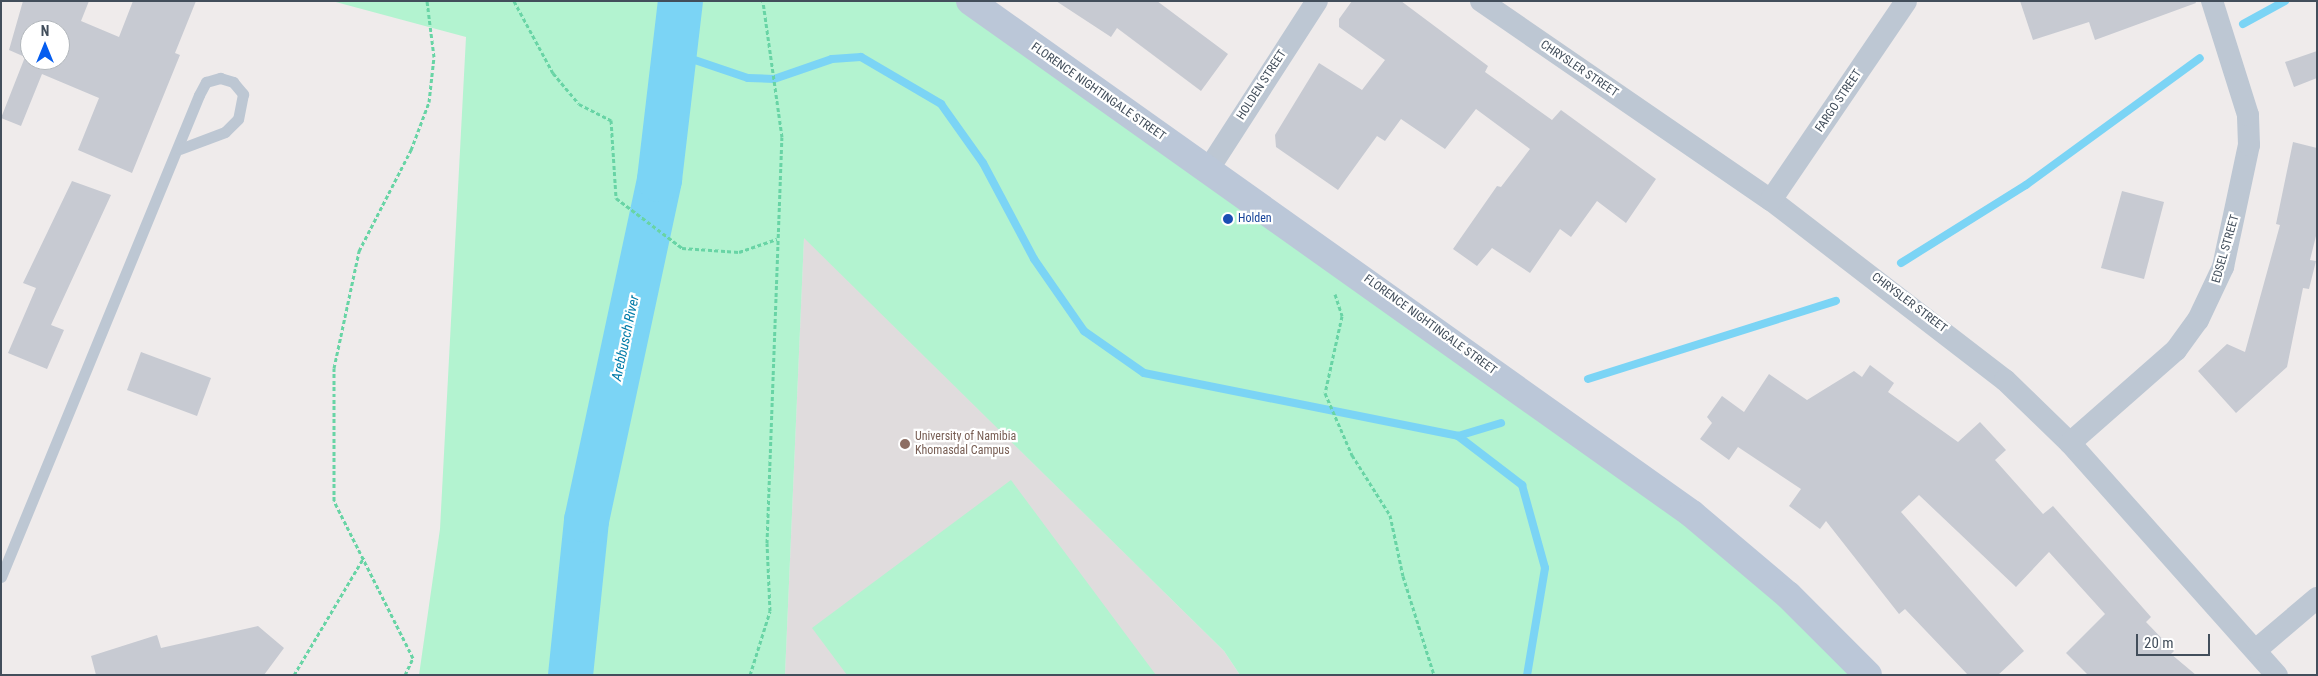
<!DOCTYPE html>
<style>
body{margin:0}
#map{position:relative;width:2318px;height:676px;overflow:hidden;background:#efebeb;font-family:"Roboto Condensed",sans-serif}
div>[style]{position:absolute}
[style*='--x']{left:calc(var(--x)*1px);top:calc(var(--y)*1px);width:calc(var(--w)*1px);rotate:calc(var(--a)*1deg)}
.education>*{inset:0;background:#e0dcdd}
.green>*{inset:0;background:#b3f3d0}
.stream>*{height:8px;margin:-4px;padding:0 4px;transform-origin:4px;border-radius:4px;background:#7bd4f5}
.river>*{height:45px;margin:-22.5px;padding:0 22.5px;transform-origin:22.5px;border-radius:22.5px;background:#7bd4f5}
.building>*{inset:0;background:#c7cad2}
.path>*{height:3px;margin-top:-1.5px;transform-origin:0;background:repeating-linear-gradient(90deg,#68d4a5 0 4px,transparent 0 6.5px)}
.service>*{height:11px;margin:-5.5px;padding:0 5.5px;transform-origin:5.5px;border-radius:5.5px;background:#bdc7d3}
.minor>*{height:22px;margin:-11px;padding:0 11px;transform-origin:11px;border-radius:11px;background:#bdc7d3}
.secondary>*{height:28px;margin:-14px;padding:0 14px;transform-origin:14px;border-radius:14px;background:#bbc7d8}
.dots>*{width:14px;height:14px;translate:-50% -50%;box-sizing:border-box;border:2px solid #fff;border-radius:50%}
span{translate:-50% -50%;white-space:nowrap;text-align:center;line-height:1.15;-webkit-text-stroke:4.5px #fff;paint-order:stroke}
.street-label{font-size:12px;color:#424e5b}
.transit-label{font-size:12px;color:#164399}
.left{translate:0 -50%;text-align:left}
.education-label{font-size:12px;color:#785e54}
.water-label{font-size:14px;color:#017ba8;font-style:italic}
.frame{position:absolute;inset:0;border:2px solid #424e5b;pointer-events:none}
.north{position:absolute;left:20px;top:20px;width:50px;height:50px;box-sizing:border-box;background:#fff;border:1px solid #b3b8bd;border-radius:50%;rotate:0deg;font-size:14px;font-weight:700;line-height:20px;text-align:center;color:#424e5b}
.north::after{content:'';display:block;margin:auto;width:18px;height:22px;background:#055def;clip-path:polygon(50% 0,100% 100%,50% 72%,0 100%)}
.scale{position:absolute;left:2136px;top:634px;width:74px;height:22px;box-sizing:border-box;border:2px solid #424e5b;border-top:0;padding-left:6px;font-size:15px;line-height:18px;white-space:nowrap;color:#424e5b;-webkit-text-stroke:4px #fff;paint-order:stroke}
</style>
<div id="map">
<div class="education">
<i style="clip-path:polygon(804px 237px,1224px 651px,1240px 675px,785px 675px)"></i>
</div>
<div class="green">
<i style="clip-path:polygon(332px 1px,970px 1px,1692px 514px,1868px 675px,1240px 675px,1224px 651px,804px 238px,785px 675px,419px 675px,440px 529px,466px 37px)"></i>
<i style="clip-path:polygon(1011px 480px,1156px 675px,847px 675px,812px 628px)"></i>
</div>
<div class="stream">
<i style="--x:2243;--y:24;--w:48;--a:-28.7"></i>
<i style="--x:674;--y:53;--w:78;--a:18.7"></i>
<i style="--x:748;--y:78;--w:26;--a:2"></i>
<i style="--x:774;--y:79;--w:61;--a:-19"></i>
<i style="--x:832;--y:59;--w:29;--a:-4"></i>
<i style="--x:861;--y:57;--w:93;--a:30.4"></i>
<i style="--x:941;--y:104;--w:72;--a:54.6"></i>
<i style="--x:983;--y:163;--w:109;--a:62"></i>
<i style="--x:1034;--y:259;--w:88;--a:55.2"></i>
<i style="--x:1084;--y:331;--w:73;--a:35"></i>
<i style="--x:1144;--y:373;--w:320;--a:11.3"></i>
<i style="--x:1458;--y:436;--w:81;--a:37.4"></i>
<i style="--x:1522;--y:485;--w:86;--a:74.5"></i>
<i style="--x:1545;--y:568;--w:109;--a:99.5"></i>
<i style="--x:1901;--y:263;--w:147;--a:-32"></i>
<i style="--x:2026;--y:185;--w:215;--a:-36.1"></i>
<i style="--x:1588;--y:379;--w:260;--a:-17.5"></i>
<i style="--x:1458;--y:436;--w:45;--a:-16.8"></i>
</div>
<div class="river">
<i style="--x:570;--y:675;--w:156;--a:-84.1"></i>
<i style="--x:586;--y:520;--w:349;--a:-77.9"></i>
<i style="--x:659;--y:179;--w:179;--a:-83.3"></i>
</div>
<div class="building">
<i style="clip-path:polygon(evenodd,23px 1px,89px 1px,81px 21px,119px 37px,133px 1px,196px 1px,175px 53px,180px 55px,132px 173px,78px 150px,99px 98px,42px 74px,21px 126px,1px 118px,25px 57px,9px 50px,23px 1px,30px 30px,60px 30px,60px 60px,30px 60px,30px 30px)"></i>
<i style="clip-path:polygon(1056px 1px,1157px 1px,1228px 54px,1201px 91px,1117px 28px,1111px 37px)"></i>
<i style="clip-path:polygon(1352px 1px,1401px 1px,1488px 66px,1485px 72px,1552px 120px,1561px 110px,1656px 179px,1626px 223px,1597px 201px,1571px 237px,1560px 229px,1530px 273px,1492px 248px,1477px 266px,1453px 249px,1497px 186px,1501px 187px,1530px 149px,1476px 109px,1445px 149px,1401px 119px,1385px 141px,1377px 136px,1338px 190px,1276px 147px,1275px 135px,1319px 63px,1362px 90px,1385px 60px,1339px 27px,1339px 19px)"></i>
<i style="clip-path:polygon(2020px 1px,2195px 1px,2196px 3px,2095px 40px,2089px 22px,2033px 40px)"></i>
<i style="clip-path:polygon(2317px 51px,2317px 78px,2294px 87px,2285px 62px)"></i>
<i style="clip-path:polygon(2293px 142px,2317px 148px,2317px 232px,2310px 260px,2316px 261px,2309px 289px,2303px 288px,2287px 367px,2236px 413px,2198px 371px,2227px 344px,2245px 352px,2280px 225px,2276px 224px)"></i>
<i style="clip-path:polygon(72px 181px,111px 195px,51px 325px,64px 330px,47px 369px,8px 353px,36px 288px,23px 283px)"></i>
<i style="clip-path:polygon(2122px 191px,2164px 202px,2144px 279px,2101px 268px)"></i>
<i style="clip-path:polygon(141px 352px,211px 378px,197px 416px,127px 390px)"></i>
<i style="clip-path:polygon(1870px 365px,1894px 383px,1888px 392px,1958px 442px,1980px 422px,2006px 450px,1995px 460px,2043px 514px,2053px 506px,2151px 617px,2146px 622px,2174px 651px,2171px 654px,2196px 675px,2088px 675px,2066px 653px,2105px 614px,2049px 552px,2016px 587px,1919px 495px,1901px 512px,2024px 651px,1998px 675px,1968px 675px,1905px 609px,1899px 614px,1826px 521px,1820px 529px,1789px 506px,1801px 489px,1738px 447px,1729px 460px,1700px 439px,1712px 423px,1707px 417px,1722px 396px,1744px 412px,1769px 374px,1807px 400px,1854px 371px,1862px 377px)"></i>
<i style="clip-path:polygon(258px 626px,284px 648px,264px 675px,96px 675px,91px 656px,157px 635px,161px 648px)"></i>
</div>
<div class="path">
<i style="--x:514;--y:1;--w:82;--a:61.6"></i>
<i style="--x:553;--y:73;--w:40;--a:50"></i>
<i style="--x:579;--y:104;--w:36;--a:27"></i>
<i style="--x:611;--y:120;--w:78;--a:86.3"></i>
<i style="--x:616;--y:198;--w:83;--a:37.1"></i>
<i style="--x:682;--y:248;--w:57;--a:4"></i>
<i style="--x:739;--y:252;--w:40;--a:-18.9"></i>
<i style="--x:1335;--y:294;--w:23;--a:72"></i>
<i style="--x:1342;--y:316;--w:79;--a:102.4"></i>
<i style="--x:1325;--y:393;--w:68;--a:66.5"></i>
<i style="--x:1352;--y:455;--w:71;--a:57.7"></i>
<i style="--x:1390;--y:515;--w:62;--a:78"></i>
<i style="--x:1403;--y:576;--w:104;--a:72.6"></i>
<i style="--x:294;--y:675;--w:137;--a:-59.3"></i>
<i style="--x:405;--y:675;--w:19;--a:-65"></i>
<i style="--x:413;--y:658;--w:176;--a:-116.7"></i>
<i style="--x:334;--y:501;--w:133;--a:-90"></i>
<i style="--x:334;--y:368;--w:120;--a:-77.9"></i>
<i style="--x:359;--y:251;--w:114;--a:-62.8"></i>
<i style="--x:411;--y:150;--w:51;--a:-69.4"></i>
<i style="--x:429;--y:102;--w:45;--a:-83.7"></i>
<i style="--x:434;--y:57;--w:56;--a:-97.1"></i>
<i style="--x:750;--y:675;--w:67;--a:-72.6"></i>
<i style="--x:770;--y:611;--w:68;--a:-92.5"></i>
<i style="--x:767;--y:543;--w:406;--a:-87.9"></i>
<i style="--x:782;--y:137;--w:137;--a:-98"></i>
</div>
<div class="service">
<i style="--x:1;--y:577;--w:521;--a:-67.67"></i>
<i style="--x:199;--y:95;--w:15;--a:-62"></i>
<i style="--x:206;--y:82;--w:15;--a:-16"></i>
<i style="--x:220;--y:78;--w:14;--a:17"></i>
<i style="--x:233;--y:82;--w:16;--a:50"></i>
<i style="--x:243;--y:94;--w:25;--a:101"></i>
<i style="--x:238;--y:119;--w:18;--a:135"></i>
<i style="--x:225;--y:132;--w:48;--a:159.3"></i>
</div>
<div class="minor">
<i style="--x:1481;--y:1;--w:352;--a:34.5"></i>
<i style="--x:1771;--y:200;--w:295;--a:37.6"></i>
<i style="--x:2005;--y:380;--w:91;--a:44.1"></i>
<i style="--x:2070;--y:443;--w:311;--a:48.3"></i>
<i style="--x:1208;--y:170;--w:201;--a:-57.2"></i>
<i style="--x:1771;--y:200;--w:240;--a:-55.8"></i>
<i style="--x:2070;--y:443;--w:141;--a:-41.3"></i>
<i style="--x:2176;--y:350;--w:37;--a:-54"></i>
<i style="--x:2198;--y:320;--w:59;--a:-64.7"></i>
<i style="--x:2223;--y:267;--w:125;--a:-78"></i>
<i style="--x:2249;--y:145;--w:30;--a:-92"></i>
<i style="--x:2248;--y:115;--w:120;--a:-107.5"></i>
<i style="--x:2257;--y:649;--w:79;--a:-40.4"></i>
</div>
<div class="secondary">
<i style="--x:970;--y:1;--w:886;--a:35.39"></i>
<i style="--x:1692;--y:514;--w:126;--a:40.2"></i>
<i style="--x:1788;--y:595;--w:113;--a:45"></i>
</div>
<div class="dots">
<i style="left:1228px;top:219px;background:#1a4fb4"></i>
<i style="left:905px;top:444px;background:#8d6e63"></i>
</div>
<div class="street-label">
<span style="left:1579px;top:69px;rotate:34deg">CHRYSLER STREET</span>
<span style="left:1262px;top:85px;rotate:-57deg">HOLDEN STREET</span>
<span style="left:1098px;top:92px;rotate:35deg">FLORENCE NIGHTINGALE STREET</span>
<span style="left:1839px;top:101px;rotate:-56deg">FARGO STREET</span>
<span style="left:2226px;top:249px;rotate:-74deg">EDSEL STREET</span>
<span style="left:1909px;top:303px;rotate:37deg">CHRYSLER STREET</span>
<span style="left:1430px;top:325px;rotate:36deg">FLORENCE NIGHTINGALE STREET</span>
</div>
<div class="transit-label">
<span class="left" style="left:1238px;top:219px">Holden</span>
</div>
<div class="education-label">
<span class="left" style="left:915px;top:444px">University of Namibia<br>Khomasdal Campus</span>
</div>
<div class="water-label">
<span style="left:625px;top:338px;rotate:-78deg">Arebbusch River</span>
</div>
<div class="frame"></div>
<div class="north">N</div>
<div class="scale">20 m</div>
</div>
